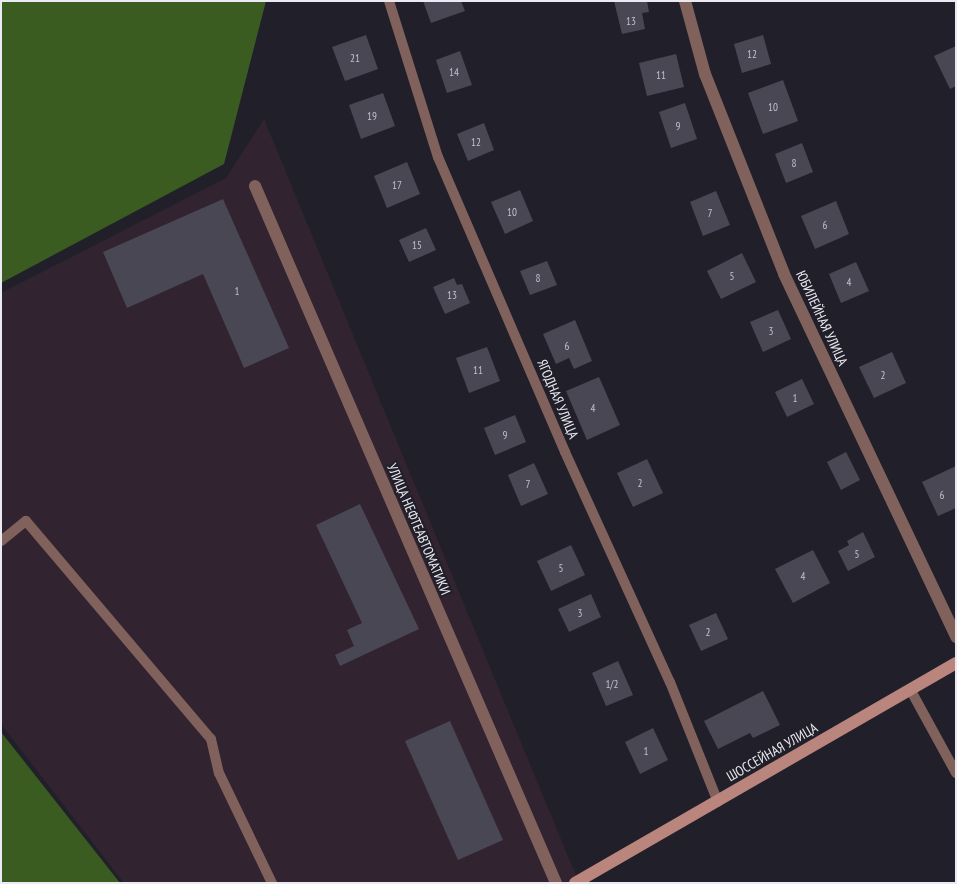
<!DOCTYPE html>
<meta charset="utf-8">
<style>
body{margin:0}
#map{position:relative;width:957px;height:884px;overflow:hidden;background:#21202a;font-family:"PT Sans Narrow",sans-serif}
div>[style]{position:absolute}
[style*='--x']{left:calc(var(--x)*1px);top:calc(var(--y)*1px);width:calc(var(--w)*1px);rotate:calc(var(--a)*1deg)}
.commercial>*{inset:0;background:#31232f}
.forest>*{inset:0;background:#3a5c21}
.building>*{inset:0;background:#484753}
.lane>*{height:10px;margin:-5px;padding:0 5px;transform-origin:5px;border-radius:5px;background:#81615c}
.street>*{height:12px;margin:-6px;padding:0 6px;transform-origin:6px;border-radius:6px;background:#81615c}
.secondary>*{height:12px;margin:-6px;padding:0 6px;transform-origin:6px;border-radius:6px;background:#b9857d}
span{translate:-50% -50%;white-space:nowrap;text-align:center;line-height:1.15;-webkit-text-stroke:4px #21202a;paint-order:stroke}
.number-label{font-size:11px;color:#c2c1ca}
.number-label span{-webkit-text-stroke-width:0}
.street-label{font-size:14px;color:#ebeaf2}
.frame{position:absolute;inset:0;border:2px solid #ebeaf2;pointer-events:none}
</style>
<div id="map">
<div class="commercial">
<i style="clip-path:polygon(264px 119px,579px 883px,124px 883px,1px 724px,1px 293px,226px 178px)"></i>
</div>
<div class="forest">
<i style="clip-path:polygon(1px 1px,266px 1px,224px 164px,1px 283px)"></i>
<i style="clip-path:polygon(1px 732px,120px 883px,1px 883px)"></i>
</div>
<div class="building">
<i style="clip-path:polygon(423px 1px,461px 1px,465px 11px,431px 23px)"></i>
<i style="clip-path:polygon(614px 1px,647px 1px,649px 12px,642px 13px,645px 29px,622px 34px)"></i>
<i style="clip-path:polygon(366px 35px,378px 69px,345px 81px,332px 47px)"></i>
<i style="clip-path:polygon(763px 35px,771px 64px,742px 73px,734px 44px)"></i>
<i style="clip-path:polygon(956px 46px,956px 86px,950px 89px,934px 56px)"></i>
<i style="clip-path:polygon(460px 51px,472px 85px,447px 93px,436px 60px)"></i>
<i style="clip-path:polygon(676px 54px,684px 87px,647px 96px,639px 63px)"></i>
<i style="clip-path:polygon(783px 80px,798px 121px,763px 134px,748px 93px)"></i>
<i style="clip-path:polygon(383px 93px,395px 126px,361px 139px,349px 105px)"></i>
<i style="clip-path:polygon(685px 103px,697px 139px,671px 148px,659px 112px)"></i>
<i style="clip-path:polygon(484px 123px,494px 150px,468px 161px,457px 134px)"></i>
<i style="clip-path:polygon(802px 143px,813px 172px,786px 183px,775px 154px)"></i>
<i style="clip-path:polygon(407px 162px,420px 194px,387px 208px,374px 176px)"></i>
<i style="clip-path:polygon(520px 190px,533px 221px,505px 234px,491px 202px)"></i>
<i style="clip-path:polygon(716px 191px,730px 225px,703px 236px,690px 202px)"></i>
<i style="clip-path:polygon(223px 199px,289px 348px,244px 368px,203px 274px,127px 308px,103px 252px)"></i>
<i style="clip-path:polygon(836px 201px,849px 234px,815px 249px,801px 216px)"></i>
<i style="clip-path:polygon(426px 228px,436px 250px,409px 262px,399px 240px)"></i>
<i style="clip-path:polygon(742px 253px,756px 282px,721px 299px,707px 271px)"></i>
<i style="clip-path:polygon(547px 261px,557px 285px,530px 295px,520px 271px)"></i>
<i style="clip-path:polygon(856px 262px,869px 291px,841px 303px,829px 274px)"></i>
<i style="clip-path:polygon(454px 278px,457px 285px,462px 284px,470px 303px,445px 314px,433px 287px)"></i>
<i style="clip-path:polygon(778px 310px,791px 339px,763px 352px,750px 322px)"></i>
<i style="clip-path:polygon(575px 320px,592px 361px,574px 369px,569px 358px,556px 364px,543px 334px)"></i>
<i style="clip-path:polygon(487px 347px,500px 381px,469px 393px,456px 358px)"></i>
<i style="clip-path:polygon(892px 352px,906px 383px,874px 398px,859px 367px)"></i>
<i style="clip-path:polygon(599px 377px,620px 425px,587px 440px,566px 391px)"></i>
<i style="clip-path:polygon(802px 379px,814px 404px,787px 417px,775px 392px)"></i>
<i style="clip-path:polygon(515px 415px,526px 442px,495px 455px,484px 428px)"></i>
<i style="clip-path:polygon(846px 452px,860px 480px,841px 490px,827px 462px)"></i>
<i style="clip-path:polygon(647px 459px,663px 493px,633px 507px,617px 473px)"></i>
<i style="clip-path:polygon(534px 463px,548px 494px,521px 506px,508px 475px)"></i>
<i style="clip-path:polygon(956px 466px,956px 508px,938px 516px,922px 482px)"></i>
<i style="clip-path:polygon(360px 504px,419px 629px,340px 666px,335px 655px,354px 646px,347px 630px,362px 623px,316px 525px)"></i>
<i style="clip-path:polygon(863px 532px,875px 557px,848px 571px,838px 551px,849px 545px,847px 541px)"></i>
<i style="clip-path:polygon(571px 545px,585px 575px,551px 591px,537px 561px)"></i>
<i style="clip-path:polygon(813px 550px,830px 583px,793px 603px,775px 569px)"></i>
<i style="clip-path:polygon(591px 594px,601px 617px,569px 632px,558px 609px)"></i>
<i style="clip-path:polygon(716px 613px,728px 639px,701px 651px,689px 625px)"></i>
<i style="clip-path:polygon(618px 661px,633px 695px,606px 706px,592px 673px)"></i>
<i style="clip-path:polygon(763px 691px,780px 725px,753px 738px,750px 733px,718px 749px,704px 721px)"></i>
<i style="clip-path:polygon(450px 721px,503px 840px,458px 860px,405px 741px)"></i>
<i style="clip-path:polygon(653px 728px,668px 760px,640px 774px,625px 742px)"></i>
</div>
<div class="lane">
<i style="--x:389;--y:1;--w:164;--a:72.6"></i>
<i style="--x:438;--y:157;--w:321;--a:66.7"></i>
<i style="--x:565;--y:452;--w:253;--a:65.5"></i>
<i style="--x:670;--y:682;--w:129;--a:68.2"></i>
<i style="--x:1;--y:541;--w:32;--a:-39"></i>
<i style="--x:26;--y:521;--w:286;--a:49.7"></i>
<i style="--x:211;--y:739;--w:35;--a:77"></i>
<i style="--x:219;--y:773;--w:122;--a:64.3"></i>
<i style="--x:910;--y:689;--w:96;--a:61.3"></i>
</div>
<div class="street">
<i style="--x:685;--y:1;--w:76;--a:74.7"></i>
<i style="--x:705;--y:74;--w:215;--a:68.4"></i>
<i style="--x:784;--y:274;--w:402;--a:64.6"></i>
<i style="--x:255;--y:186;--w:759;--a:66.64"></i>
</div>
<div class="secondary">
<i style="--x:575;--y:883;--w:440;--a:-30"></i>
</div>
<div class="number-label">
<span style="left:631px;top:21px">13</span>
<span style="left:752px;top:54px">12</span>
<span style="left:355px;top:58px">21</span>
<span style="left:454px;top:72px">14</span>
<span style="left:661px;top:75px">11</span>
<span style="left:773px;top:107px">10</span>
<span style="left:372px;top:116px">19</span>
<span style="left:678px;top:126px">9</span>
<span style="left:476px;top:142px">12</span>
<span style="left:794px;top:163px">8</span>
<span style="left:397px;top:185px">17</span>
<span style="left:512px;top:212px">10</span>
<span style="left:710px;top:213px">7</span>
<span style="left:825px;top:225px">6</span>
<span style="left:417px;top:245px">15</span>
<span style="left:732px;top:276px">5</span>
<span style="left:538px;top:278px">8</span>
<span style="left:849px;top:282px">4</span>
<span style="left:237px;top:291px">1</span>
<span style="left:452px;top:295px">13</span>
<span style="left:771px;top:331px">3</span>
<span style="left:567px;top:346px">6</span>
<span style="left:478px;top:370px">11</span>
<span style="left:883px;top:375px">2</span>
<span style="left:795px;top:398px">1</span>
<span style="left:593px;top:408px">4</span>
<span style="left:505px;top:435px">9</span>
<span style="left:640px;top:483px">2</span>
<span style="left:528px;top:484px">7</span>
<span style="left:942px;top:495px">6</span>
<span style="left:857px;top:554px">5</span>
<span style="left:561px;top:568px">5</span>
<span style="left:803px;top:576px">4</span>
<span style="left:580px;top:613px">3</span>
<span style="left:708px;top:632px">2</span>
<span style="left:612px;top:684px">1/2</span>
<span style="left:646px;top:751px">1</span>
</div>
<div class="street-label">
<span style="left:822px;top:318px;rotate:65deg">ЮБИЛЕЙНАЯ УЛИЦА</span>
<span style="left:558px;top:399px;rotate:67deg">ЯГОДНАЯ УЛИЦА</span>
<span style="left:419px;top:529px;rotate:67deg">УЛИЦА НЕФТЕАВТОМАТИКИ</span>
<span style="left:772px;top:752px;rotate:-30deg">ШОССЕЙНАЯ УЛИЦА</span>
</div>
<div class="frame"></div>
</div>
